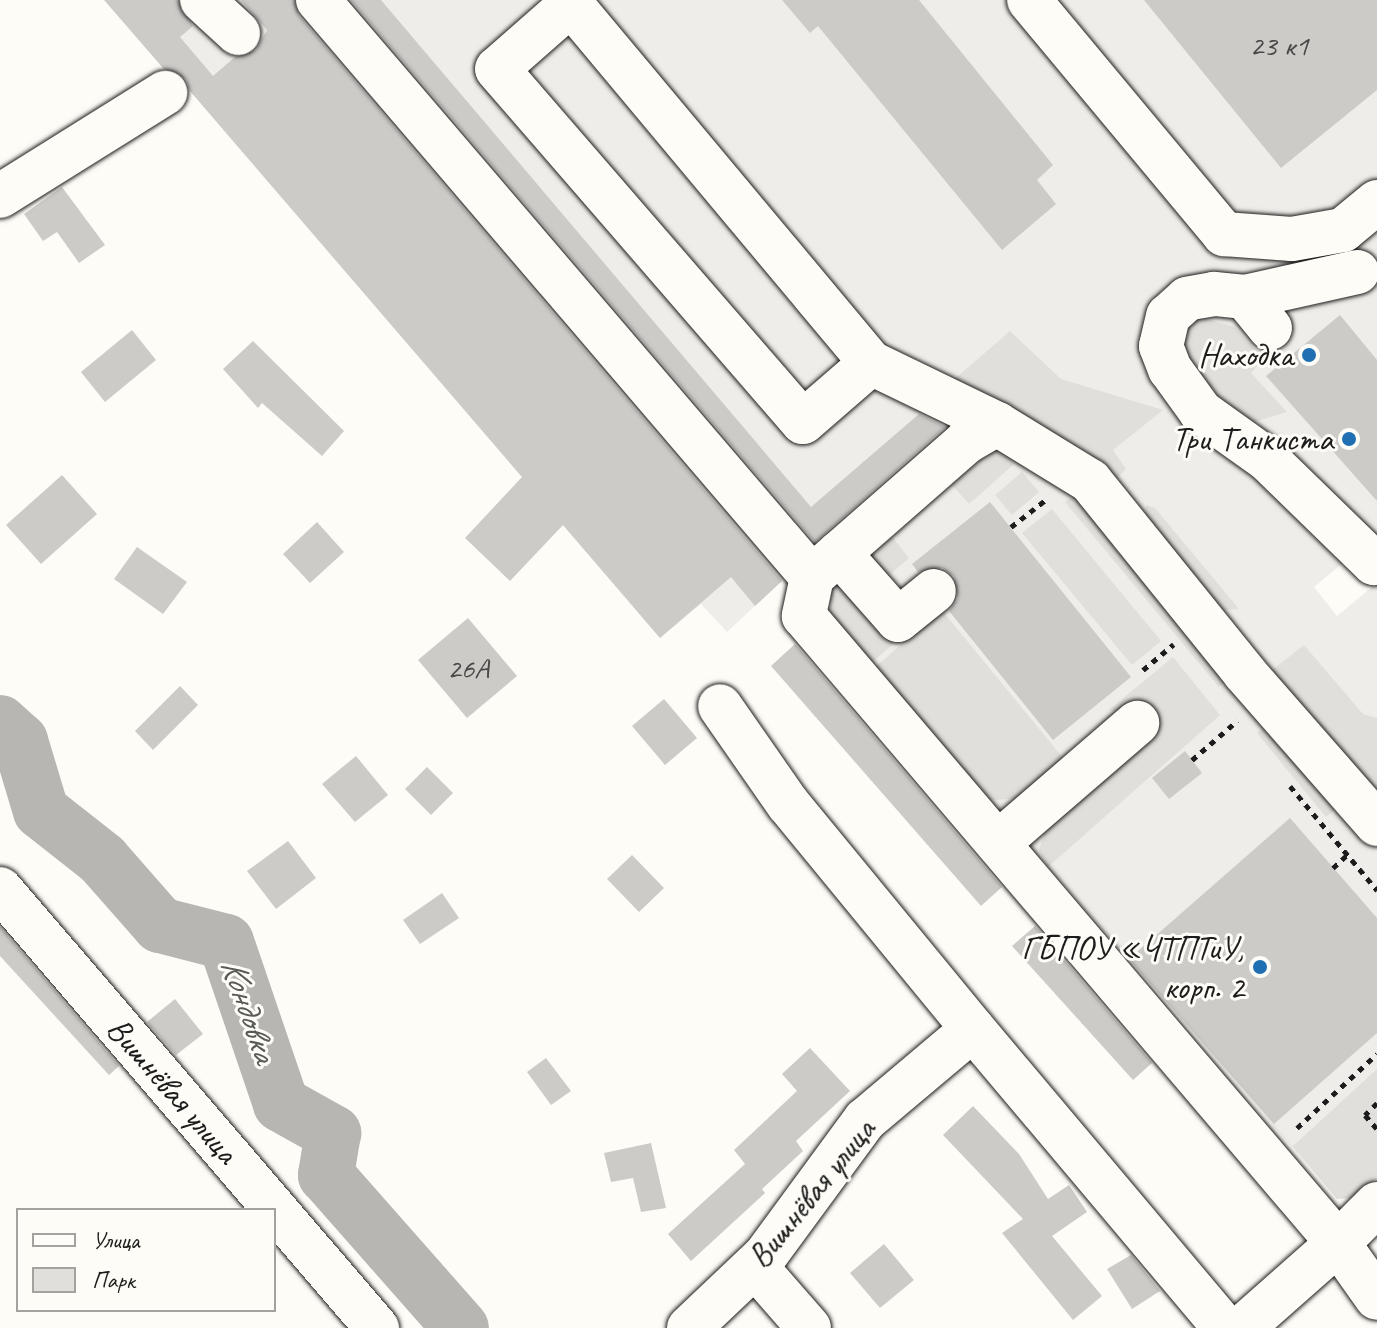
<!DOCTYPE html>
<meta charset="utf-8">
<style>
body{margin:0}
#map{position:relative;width:1377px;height:1328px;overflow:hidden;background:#fdfcf7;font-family:Caveat,sans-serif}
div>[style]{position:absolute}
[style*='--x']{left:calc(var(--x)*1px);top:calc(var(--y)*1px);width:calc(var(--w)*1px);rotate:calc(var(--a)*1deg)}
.built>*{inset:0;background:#eeede9}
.green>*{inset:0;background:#e0dfdb}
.river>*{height:56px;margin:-28px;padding:0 28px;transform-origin:28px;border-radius:28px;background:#b7b6b2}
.building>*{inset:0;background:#cccbc8}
.path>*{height:5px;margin-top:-2.5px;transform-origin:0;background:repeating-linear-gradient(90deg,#1c1c1c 0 6px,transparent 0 12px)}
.roads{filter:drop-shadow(0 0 2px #1c1c1c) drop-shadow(0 0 2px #1c1c1c)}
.minor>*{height:44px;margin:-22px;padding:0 22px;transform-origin:22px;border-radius:22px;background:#fdfcf7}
.dots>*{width:22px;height:22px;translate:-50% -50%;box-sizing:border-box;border:4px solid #fdfcf7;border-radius:50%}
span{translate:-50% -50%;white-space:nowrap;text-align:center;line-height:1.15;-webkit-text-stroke:6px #fdfcf7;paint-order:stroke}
.number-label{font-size:30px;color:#484847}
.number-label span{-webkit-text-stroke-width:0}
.poi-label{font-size:34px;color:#1c1c1c}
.right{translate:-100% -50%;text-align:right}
.street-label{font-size:34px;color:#1c1c1c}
.water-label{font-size:36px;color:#5a5a58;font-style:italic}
.legend{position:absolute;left:16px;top:1208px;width:260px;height:104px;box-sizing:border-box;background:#fdfcf7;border:2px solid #a3a29f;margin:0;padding:10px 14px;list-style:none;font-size:24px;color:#1c1c1c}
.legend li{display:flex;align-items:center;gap:16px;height:40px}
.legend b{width:40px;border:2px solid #a3a29f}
</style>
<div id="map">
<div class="built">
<i style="clip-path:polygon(105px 0,1377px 0,1377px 535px,1314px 587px,1337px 616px,1377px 583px,1377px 1178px,1337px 1199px,1048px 867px,865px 668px,831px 583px,785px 578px,727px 632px,701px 604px,660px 638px,192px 93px,169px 75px)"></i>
</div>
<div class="green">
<i style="clip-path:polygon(1204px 318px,1234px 327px,1264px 359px,1251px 373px,1287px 412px,1251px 423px,1229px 417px,1181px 352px,1188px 321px)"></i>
<i style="clip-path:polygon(1010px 331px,1061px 379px,1163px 410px,1113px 450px,1126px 469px,1110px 485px,950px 383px)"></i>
<i style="clip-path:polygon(999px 446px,1014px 464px,969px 504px,951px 484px)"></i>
<i style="clip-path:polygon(1022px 472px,1039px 492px,1012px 515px,995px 495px)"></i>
<i style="clip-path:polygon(1076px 494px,1229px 678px,1219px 687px,1065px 502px)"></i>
<i style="clip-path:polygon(1146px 505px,1155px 508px,1239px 609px,1224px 610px,1209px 602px,1145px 519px)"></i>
<i style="clip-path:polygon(1052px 509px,1161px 641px,1132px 665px,1022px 533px)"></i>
<i style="clip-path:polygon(892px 537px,909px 558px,879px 584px,861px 564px)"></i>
<i style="clip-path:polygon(842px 574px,898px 640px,865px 668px,830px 627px,831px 583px)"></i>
<i style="clip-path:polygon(941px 609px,1068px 764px,1022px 798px,982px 801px,871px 671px)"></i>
<i style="clip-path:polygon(1304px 645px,1363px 714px,1377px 718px,1377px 810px,1262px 678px)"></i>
<i style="clip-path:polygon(1173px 657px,1220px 715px,1048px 867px,1039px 850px,1046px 829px,1121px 712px,1109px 710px)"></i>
<i style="clip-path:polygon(1268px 724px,1337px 808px,1326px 817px,1257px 733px)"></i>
<i style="clip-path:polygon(1377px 1069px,1377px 1178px,1356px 1198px,1337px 1199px,1293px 1146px)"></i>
</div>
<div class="river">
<i style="--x:0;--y:723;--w:27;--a:42"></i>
<i style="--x:20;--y:741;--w:73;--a:73.3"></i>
<i style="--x:41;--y:811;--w:78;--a:38.2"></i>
<i style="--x:102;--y:859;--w:88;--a:48.7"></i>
<i style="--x:160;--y:925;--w:68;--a:14.4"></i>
<i style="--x:226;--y:942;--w:171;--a:71.2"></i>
<i style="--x:281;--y:1104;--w:60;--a:29.1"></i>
<i style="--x:333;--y:1133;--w:43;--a:99.5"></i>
<i style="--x:326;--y:1175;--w:204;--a:48.6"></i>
</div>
<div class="building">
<i style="clip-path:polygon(104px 0,178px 0,193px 26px,180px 37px,213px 76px,235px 57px,256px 50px,267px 30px,241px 0,294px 0,299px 16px,782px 581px,755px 606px,731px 577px,660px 638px,563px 525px,510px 581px,465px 538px,522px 477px,190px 91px,186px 79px,163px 68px)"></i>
<i style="clip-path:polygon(351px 0,381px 0,811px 507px,919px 414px,945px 427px,815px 542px)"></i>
<i style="clip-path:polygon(782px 0,919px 0,1053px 165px,1037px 180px,1056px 204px,1002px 250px,818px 26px,810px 33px)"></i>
<i style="clip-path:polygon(1144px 0,1377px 0,1377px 90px,1281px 168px)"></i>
<i style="clip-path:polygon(62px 187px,105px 245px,79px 263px,57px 232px,43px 241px,24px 214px)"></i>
<i style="clip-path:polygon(1340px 315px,1377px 360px,1377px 501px,1266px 376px)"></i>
<i style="clip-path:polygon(132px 330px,156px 360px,105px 402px,81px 372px)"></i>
<i style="clip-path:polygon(253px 341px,344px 431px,322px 456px,262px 403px,258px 408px,223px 369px)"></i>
<i style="clip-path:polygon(62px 475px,97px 514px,41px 564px,6px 525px)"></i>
<i style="clip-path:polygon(990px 502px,1131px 677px,1053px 740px,949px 611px,958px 599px,954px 576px,942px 568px,918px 572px,912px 564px)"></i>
<i style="clip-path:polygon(317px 522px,344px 552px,310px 583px,283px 554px)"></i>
<i style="clip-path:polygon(137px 547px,187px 582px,163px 614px,114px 579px)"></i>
<i style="clip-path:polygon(468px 618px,517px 676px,467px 718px,418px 660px)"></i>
<i style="clip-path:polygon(795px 644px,1002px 887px,981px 906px,771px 666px)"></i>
<i style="clip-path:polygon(180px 686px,198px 705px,153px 750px,135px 731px)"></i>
<i style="clip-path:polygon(664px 699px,697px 738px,665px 765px,632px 726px)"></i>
<i style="clip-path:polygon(1185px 751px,1202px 773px,1169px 799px,1152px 778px)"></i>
<i style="clip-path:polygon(356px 756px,388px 795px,355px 822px,322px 784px)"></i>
<i style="clip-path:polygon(427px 767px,453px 793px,431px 815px,405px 789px)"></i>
<i style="clip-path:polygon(1290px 818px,1377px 918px,1377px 1033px,1274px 1124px,1129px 959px)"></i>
<i style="clip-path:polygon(288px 841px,316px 878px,276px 909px,247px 871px)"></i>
<i style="clip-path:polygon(632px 855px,664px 888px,639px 912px,607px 879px)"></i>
<i style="clip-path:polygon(442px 893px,459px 918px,420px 944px,403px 920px)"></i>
<i style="clip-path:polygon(1035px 926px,1152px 1063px,1133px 1080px,1012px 946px)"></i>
<i style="clip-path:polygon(0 927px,119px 1066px,109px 1075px,0 956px)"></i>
<i style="clip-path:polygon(175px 999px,203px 1034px,176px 1055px,147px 1022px)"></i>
<i style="clip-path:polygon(810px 1048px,850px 1091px,796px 1141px,803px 1151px,762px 1189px,765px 1193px,691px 1261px,668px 1234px,745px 1164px,734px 1150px,797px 1091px,782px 1074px)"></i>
<i style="clip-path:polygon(546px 1058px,571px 1091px,551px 1105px,527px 1072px)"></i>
<i style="clip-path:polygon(973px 1106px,1019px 1154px,1048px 1199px,1069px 1185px,1087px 1212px,1052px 1236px,1102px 1296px,1073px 1320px,1002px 1233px,1023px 1219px,943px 1135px)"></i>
<i style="clip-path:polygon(651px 1143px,666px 1208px,641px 1212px,633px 1178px,611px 1182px,604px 1153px)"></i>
<i style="clip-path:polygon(884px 1244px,914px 1280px,880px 1308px,850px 1273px)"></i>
<i style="clip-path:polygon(1131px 1255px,1160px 1291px,1132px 1309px,1107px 1269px)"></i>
</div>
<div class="path">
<i style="--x:1011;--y:527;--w:47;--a:-38.1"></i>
<i style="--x:1143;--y:670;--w:40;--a:-40"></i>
<i style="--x:1192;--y:760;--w:60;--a:-40.9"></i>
<i style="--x:1290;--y:786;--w:136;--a:50.1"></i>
<i style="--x:1333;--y:868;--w:22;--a:-43"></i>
<i style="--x:1377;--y:1103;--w:17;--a:135"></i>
<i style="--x:1365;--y:1115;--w:18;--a:49"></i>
<i style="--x:1297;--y:1128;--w:109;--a:-42.8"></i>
</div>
<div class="roads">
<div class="minor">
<i style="--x:202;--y:0;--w:49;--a:42.5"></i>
<i style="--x:318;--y:0;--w:760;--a:49.43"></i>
<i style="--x:1029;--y:0;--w:305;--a:50.2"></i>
<i style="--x:1224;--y:234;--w:68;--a:4.2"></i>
<i style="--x:1292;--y:239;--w:52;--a:-10"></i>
<i style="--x:1343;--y:230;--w:44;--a:-39.5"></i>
<i style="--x:0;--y:196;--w:195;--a:-32"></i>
<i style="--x:1245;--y:297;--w:115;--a:-12.6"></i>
<i style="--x:1270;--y:328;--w:40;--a:-129"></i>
<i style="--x:1245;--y:297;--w:31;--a:-174"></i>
<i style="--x:1214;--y:294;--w:27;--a:170"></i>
<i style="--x:1187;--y:299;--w:25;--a:138"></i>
<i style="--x:1168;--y:316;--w:31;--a:103"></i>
<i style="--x:1161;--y:346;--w:25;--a:69"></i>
<i style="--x:1170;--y:369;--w:53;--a:54.2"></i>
<i style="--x:1201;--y:412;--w:82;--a:35.6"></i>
<i style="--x:1268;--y:460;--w:148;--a:44.2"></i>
<i style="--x:1374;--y:563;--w:4;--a:-34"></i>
<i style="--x:871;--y:363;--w:468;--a:-129.9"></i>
<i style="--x:571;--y:4;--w:98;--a:138.7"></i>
<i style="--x:497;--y:69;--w:467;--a:49.1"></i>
<i style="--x:803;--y:422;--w:90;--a:-40.9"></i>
<i style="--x:871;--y:363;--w:140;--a:25.8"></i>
<i style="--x:839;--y:553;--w:89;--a:48.6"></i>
<i style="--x:898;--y:620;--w:46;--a:-38.9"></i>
<i style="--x:1377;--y:824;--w:201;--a:-131.2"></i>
<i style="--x:1245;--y:673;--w:247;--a:-128.9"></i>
<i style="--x:1090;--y:481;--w:109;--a:-148.5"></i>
<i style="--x:997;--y:424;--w:36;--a:150"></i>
<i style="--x:966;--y:442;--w:205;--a:138.8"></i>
<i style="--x:812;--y:577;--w:40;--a:102"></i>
<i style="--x:804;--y:616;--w:824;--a:49.58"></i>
<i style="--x:1338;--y:1243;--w:55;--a:-45"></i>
<i style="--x:998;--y:843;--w:184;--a:-40.8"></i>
<i style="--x:0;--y:889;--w:579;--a:49.35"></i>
<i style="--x:973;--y:1029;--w:391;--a:49.9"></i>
<i style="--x:755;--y:1266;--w:82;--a:48.9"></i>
<i style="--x:689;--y:1328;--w:105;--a:-43.5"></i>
<i style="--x:765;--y:1256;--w:169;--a:-53.7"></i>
<i style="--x:865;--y:1120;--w:141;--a:-40.1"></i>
<i style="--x:973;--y:1029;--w:291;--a:-129.4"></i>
<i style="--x:788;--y:804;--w:119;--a:-124.8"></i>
<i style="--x:1242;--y:1328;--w:128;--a:-41.5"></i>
<i style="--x:1338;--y:1243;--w:67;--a:54.7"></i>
</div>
</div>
<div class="dots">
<i style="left:1309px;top:355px;background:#1f6fb2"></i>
<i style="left:1349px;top:439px;background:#1f6fb2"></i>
<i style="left:1260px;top:967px;background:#1f6fb2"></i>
</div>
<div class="number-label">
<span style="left:1279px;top:45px">23 к1</span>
<span style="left:468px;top:668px">26А</span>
</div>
<div class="poi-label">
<span class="right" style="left:1293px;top:355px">Находка</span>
<span class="right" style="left:1333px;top:439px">Три Танкиста</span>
<span class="right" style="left:1244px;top:967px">ГБПОУ «ЧТПТиУ,<br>корп. 2</span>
</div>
<div class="street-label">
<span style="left:173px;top:1090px;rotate:49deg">Вишнёвая улица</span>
<span style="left:811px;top:1193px;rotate:-51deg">Вишнёвая улица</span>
</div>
<div class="water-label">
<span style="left:249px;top:1010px;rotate:71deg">Кондовка</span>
</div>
<ul class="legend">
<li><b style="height:10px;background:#fdfcf7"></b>Улица</li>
<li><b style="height:22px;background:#e0dfdb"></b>Парк</li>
</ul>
</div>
